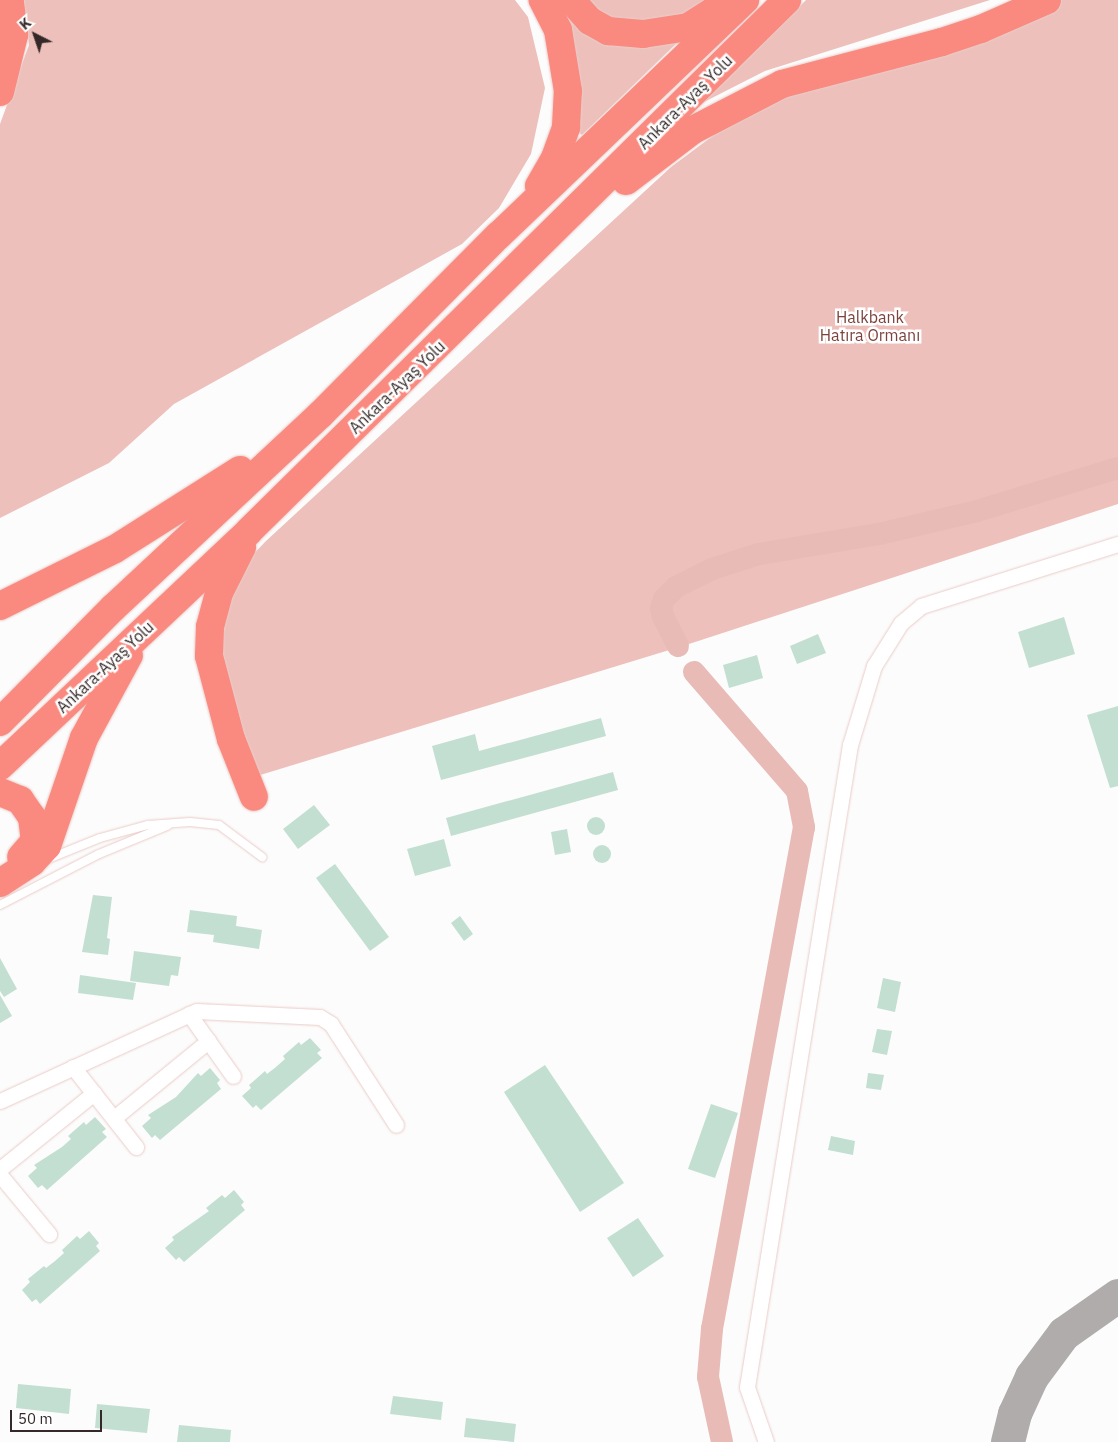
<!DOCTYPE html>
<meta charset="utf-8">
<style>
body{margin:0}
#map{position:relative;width:1118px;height:1442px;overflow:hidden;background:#fcfcfc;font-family:"IBM Plex Sans",sans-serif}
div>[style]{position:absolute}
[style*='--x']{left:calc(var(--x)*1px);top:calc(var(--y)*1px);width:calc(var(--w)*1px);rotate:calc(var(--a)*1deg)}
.forest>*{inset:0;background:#edc0bb}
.river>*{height:22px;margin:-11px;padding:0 11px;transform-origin:11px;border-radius:11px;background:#e8bbb6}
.taxiway>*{height:34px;margin:-17px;padding:0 17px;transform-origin:17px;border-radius:17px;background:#b0acab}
.building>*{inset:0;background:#c3dfd1}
.round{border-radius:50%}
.roads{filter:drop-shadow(0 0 1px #eaccc8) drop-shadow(0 0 1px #eaccc8)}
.lane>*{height:8px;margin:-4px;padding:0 4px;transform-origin:4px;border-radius:4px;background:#fff}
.street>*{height:15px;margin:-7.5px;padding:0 7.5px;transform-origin:7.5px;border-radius:7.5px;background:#fff}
.highway>*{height:28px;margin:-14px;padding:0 14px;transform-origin:14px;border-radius:14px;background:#fa897f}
span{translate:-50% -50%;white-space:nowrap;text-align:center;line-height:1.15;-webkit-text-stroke:5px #fff;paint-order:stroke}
.street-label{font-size:16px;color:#342928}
.park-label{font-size:16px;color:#7c423d}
.north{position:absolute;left:10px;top:10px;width:50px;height:50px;-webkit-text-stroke:4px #fff;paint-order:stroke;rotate:319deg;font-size:14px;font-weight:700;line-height:20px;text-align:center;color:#342928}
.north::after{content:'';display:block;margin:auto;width:18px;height:22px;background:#342928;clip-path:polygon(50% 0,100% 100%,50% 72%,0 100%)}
.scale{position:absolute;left:10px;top:1410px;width:92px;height:22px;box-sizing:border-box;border:2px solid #342928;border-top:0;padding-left:6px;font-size:15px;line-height:18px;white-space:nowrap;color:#342928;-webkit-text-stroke:4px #fff;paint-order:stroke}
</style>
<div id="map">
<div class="forest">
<i style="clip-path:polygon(24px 0,515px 0,528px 17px,545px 88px,531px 154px,499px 208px,462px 244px,174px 404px,109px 463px,0 518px,0 124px,29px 45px)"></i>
<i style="clip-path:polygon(562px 0,579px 20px,683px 37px,582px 135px,573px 128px)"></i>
<i style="clip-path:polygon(586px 0,715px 0,657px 26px,608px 18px)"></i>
<i style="clip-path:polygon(806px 0,990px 0,765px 71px,704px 102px)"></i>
<i style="clip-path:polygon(1062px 0,1118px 0,1118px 504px,689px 644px,257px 776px,224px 680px,222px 614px,239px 569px,266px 541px,671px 167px,745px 112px,799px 90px,980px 37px)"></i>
</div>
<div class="river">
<i style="--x:678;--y:646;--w:34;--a:-117"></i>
<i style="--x:663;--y:616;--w:8;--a:-104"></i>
<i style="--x:661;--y:608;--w:9;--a:-72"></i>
<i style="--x:664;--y:599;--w:17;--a:-45"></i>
<i style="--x:676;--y:587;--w:40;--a:-26.6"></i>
<i style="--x:712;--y:569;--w:49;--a:-17.7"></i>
<i style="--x:759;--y:554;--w:122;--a:-9.5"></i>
<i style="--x:879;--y:534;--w:101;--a:-13.2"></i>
<i style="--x:977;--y:511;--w:147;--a:-17"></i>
<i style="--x:694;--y:672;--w:157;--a:49.1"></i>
<i style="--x:797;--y:791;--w:37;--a:79"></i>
<i style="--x:804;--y:827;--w:510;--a:100.39"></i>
<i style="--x:712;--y:1329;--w:48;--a:94.8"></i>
<i style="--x:708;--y:1377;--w:66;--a:77.8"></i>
</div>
<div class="taxiway">
<i style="--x:1008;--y:1442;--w:29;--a:-76"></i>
<i style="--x:1015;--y:1414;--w:41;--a:-65.3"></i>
<i style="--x:1032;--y:1377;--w:54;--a:-53.3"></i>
<i style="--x:1064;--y:1334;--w:66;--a:-35.1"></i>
</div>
<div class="building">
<i style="clip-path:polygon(1064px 617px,1075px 654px,1029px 668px,1018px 632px)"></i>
<i style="clip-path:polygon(818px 634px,826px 653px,797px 664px,790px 646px)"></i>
<i style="clip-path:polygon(757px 655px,763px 678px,729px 688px,723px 665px)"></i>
<i style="clip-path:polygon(1118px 706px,1118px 786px,1110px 788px,1087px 715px)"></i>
<i style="clip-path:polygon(601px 718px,606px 736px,441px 780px,432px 746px,475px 734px,479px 751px)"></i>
<i style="clip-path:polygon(613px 772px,618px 790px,451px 836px,446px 818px)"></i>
<i style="clip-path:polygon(314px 805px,330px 825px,298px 849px,283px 829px)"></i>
<i class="round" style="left:587px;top:817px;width:18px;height:18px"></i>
<i style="clip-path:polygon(567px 829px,571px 852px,555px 855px,551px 832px)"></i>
<i style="clip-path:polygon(444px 839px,451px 866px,415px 876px,407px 849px)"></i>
<i class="round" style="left:593px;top:845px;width:18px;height:18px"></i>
<i style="clip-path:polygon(335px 864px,389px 937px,370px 951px,316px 878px)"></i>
<i style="clip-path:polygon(93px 895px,112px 897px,107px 938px,110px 939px,108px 955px,82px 952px)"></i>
<i style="clip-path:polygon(190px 910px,237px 916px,236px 926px,262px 930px,259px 949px,213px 942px,214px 935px,187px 932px)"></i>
<i style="clip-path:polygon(460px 916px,473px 934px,464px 941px,451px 923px)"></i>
<i style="clip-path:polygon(134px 951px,181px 957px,178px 976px,171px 975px,169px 986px,130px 981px)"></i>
<i style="clip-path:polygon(0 958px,17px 989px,4px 997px,0 991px)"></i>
<i style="clip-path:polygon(80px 975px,136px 983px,133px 1000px,78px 993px)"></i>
<i style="clip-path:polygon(883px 978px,901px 982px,895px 1012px,877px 1008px)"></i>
<i style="clip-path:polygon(0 995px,12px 1016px,0 1023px)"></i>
<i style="clip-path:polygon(877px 1029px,892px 1031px,887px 1055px,872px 1052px)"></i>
<i style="clip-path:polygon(310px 1038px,321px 1050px,317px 1053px,322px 1058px,261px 1110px,256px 1105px,253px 1108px,242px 1096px,251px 1088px,249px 1085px,265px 1071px,267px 1074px,276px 1067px,285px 1059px,283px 1056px,299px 1042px,301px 1045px)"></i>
<i style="clip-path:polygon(545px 1065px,624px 1183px,580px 1212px,504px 1092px)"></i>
<i style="clip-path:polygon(210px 1068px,220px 1080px,217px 1083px,221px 1089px,160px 1140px,155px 1135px,152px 1138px,142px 1126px,151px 1118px,148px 1115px,176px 1097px,198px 1073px,201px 1076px)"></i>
<i style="clip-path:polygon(868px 1073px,884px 1075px,881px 1090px,866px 1088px)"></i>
<i style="clip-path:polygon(711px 1104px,738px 1113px,715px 1178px,688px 1169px)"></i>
<i style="clip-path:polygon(95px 1117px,106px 1129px,102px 1132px,107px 1137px,47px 1190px,42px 1185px,38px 1188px,28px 1176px,37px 1168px,34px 1165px,62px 1147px,71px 1139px,68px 1136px,84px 1122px,86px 1125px)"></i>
<i style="clip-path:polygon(831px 1136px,855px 1141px,853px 1155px,828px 1150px)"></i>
<i style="clip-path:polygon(234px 1190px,244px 1202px,241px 1205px,245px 1210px,184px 1262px,179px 1257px,176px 1260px,165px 1248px,174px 1240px,172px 1237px,209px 1211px,206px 1208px,222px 1195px,225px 1198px)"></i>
<i style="clip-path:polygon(638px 1218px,664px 1256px,633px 1277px,607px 1238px)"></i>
<i style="clip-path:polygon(89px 1231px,99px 1243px,96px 1246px,100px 1251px,40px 1304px,36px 1299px,32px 1302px,22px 1290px,30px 1282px,28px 1279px,44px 1266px,46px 1268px,55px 1261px,64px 1253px,62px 1250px,77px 1236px,80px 1239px)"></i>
<i style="clip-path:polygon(18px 1384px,71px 1389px,69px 1414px,16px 1408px)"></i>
<i style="clip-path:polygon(393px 1396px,443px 1402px,441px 1420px,390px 1414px)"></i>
<i style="clip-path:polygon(97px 1404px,150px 1409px,147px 1433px,95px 1428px)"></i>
<i style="clip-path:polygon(466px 1418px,516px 1424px,514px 1442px,464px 1437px)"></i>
<i style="clip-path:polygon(179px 1425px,231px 1430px,230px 1442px,177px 1442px)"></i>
</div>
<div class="roads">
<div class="lane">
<i style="--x:48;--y:859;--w:56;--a:-22"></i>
<i style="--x:100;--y:838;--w:50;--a:-15.2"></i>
<i style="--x:148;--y:825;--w:42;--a:-4.1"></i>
<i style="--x:190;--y:822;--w:29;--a:6"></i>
<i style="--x:219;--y:825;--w:54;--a:36.7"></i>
<i style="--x:0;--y:905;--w:111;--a:-27.3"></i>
<i style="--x:99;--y:854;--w:74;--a:-22.4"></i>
</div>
<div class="street">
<i style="--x:189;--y:1014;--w:76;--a:54.6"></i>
<i style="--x:73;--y:1067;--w:102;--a:51.8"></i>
<i style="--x:0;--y:1101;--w:217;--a:-24.6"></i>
<i style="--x:197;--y:1011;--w:123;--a:2.8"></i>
<i style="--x:320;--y:1017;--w:13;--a:32"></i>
<i style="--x:331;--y:1024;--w:120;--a:57.2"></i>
<i style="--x:114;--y:1118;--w:122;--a:-39.3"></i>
<i style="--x:0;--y:1169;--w:121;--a:-39"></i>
<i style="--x:0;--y:1175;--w:77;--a:50.3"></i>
<i style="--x:766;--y:1442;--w:58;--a:-109.1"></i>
<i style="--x:747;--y:1387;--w:650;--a:-80.89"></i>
<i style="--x:850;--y:745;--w:83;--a:-73.1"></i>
<i style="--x:874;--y:666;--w:51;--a:-57.9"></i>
<i style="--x:901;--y:623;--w:26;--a:-40"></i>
<i style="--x:921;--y:606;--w:207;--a:-17.5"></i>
</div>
<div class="highway">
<i style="--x:571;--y:0;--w:28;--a:48"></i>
<i style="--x:590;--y:21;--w:21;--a:29"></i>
<i style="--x:608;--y:31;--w:35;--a:5"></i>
<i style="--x:643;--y:34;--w:46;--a:-8.8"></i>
<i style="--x:688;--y:27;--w:41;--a:-32.2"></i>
<i style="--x:0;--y:92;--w:59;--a:-76.2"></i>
<i style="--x:14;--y:35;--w:35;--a:-97"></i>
<i style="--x:626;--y:181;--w:84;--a:-37.3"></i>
<i style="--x:693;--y:130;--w:100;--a:-27.3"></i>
<i style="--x:782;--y:84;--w:165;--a:-14.7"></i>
<i style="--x:942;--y:42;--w:41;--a:-18.4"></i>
<i style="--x:981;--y:29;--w:72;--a:-23.7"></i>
<i style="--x:539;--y:186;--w:32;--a:-60"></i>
<i style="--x:555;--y:158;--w:33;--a:-70"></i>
<i style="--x:566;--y:127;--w:36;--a:-87"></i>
<i style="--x:568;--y:91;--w:62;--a:-99.3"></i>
<i style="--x:558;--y:30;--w:34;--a:-117"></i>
<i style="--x:242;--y:547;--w:51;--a:116.6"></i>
<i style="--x:219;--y:593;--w:35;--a:105"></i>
<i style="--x:210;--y:627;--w:29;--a:92"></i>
<i style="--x:209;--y:656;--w:86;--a:75.2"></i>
<i style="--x:231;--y:739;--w:62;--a:68.4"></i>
<i style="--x:0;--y:606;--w:128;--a:-26.4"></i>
<i style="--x:115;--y:549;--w:148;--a:-32.3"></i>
<i style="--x:0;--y:722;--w:161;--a:-45.3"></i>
<i style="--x:113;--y:608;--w:284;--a:-43"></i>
<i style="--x:321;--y:414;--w:251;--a:-45.2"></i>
<i style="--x:498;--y:236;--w:342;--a:-43.7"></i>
<i style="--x:0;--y:766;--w:342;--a:-43.3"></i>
<i style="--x:249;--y:531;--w:756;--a:-44.62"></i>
<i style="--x:0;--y:792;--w:22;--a:22"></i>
<i style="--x:20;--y:800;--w:21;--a:55"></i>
<i style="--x:32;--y:817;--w:24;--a:83"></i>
<i style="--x:35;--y:841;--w:21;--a:131"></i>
<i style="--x:0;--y:883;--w:38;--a:-33"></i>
<i style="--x:32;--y:862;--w:22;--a:-47"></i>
<i style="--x:47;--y:846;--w:114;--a:-71.1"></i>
<i style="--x:84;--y:738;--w:94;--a:-61.5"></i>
</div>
</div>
<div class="street-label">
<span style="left:685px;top:102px;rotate:-45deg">Ankara-Ayaş Yolu</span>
<span style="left:397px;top:387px;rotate:-44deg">Ankara-Ayaş Yolu</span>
<span style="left:105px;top:667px;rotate:-43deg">Ankara-Ayaş Yolu</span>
</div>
<div class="park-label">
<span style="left:870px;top:326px">Halkbank<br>Hatıra Ormanı</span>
</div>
<div class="north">K</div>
<div class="scale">50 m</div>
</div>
